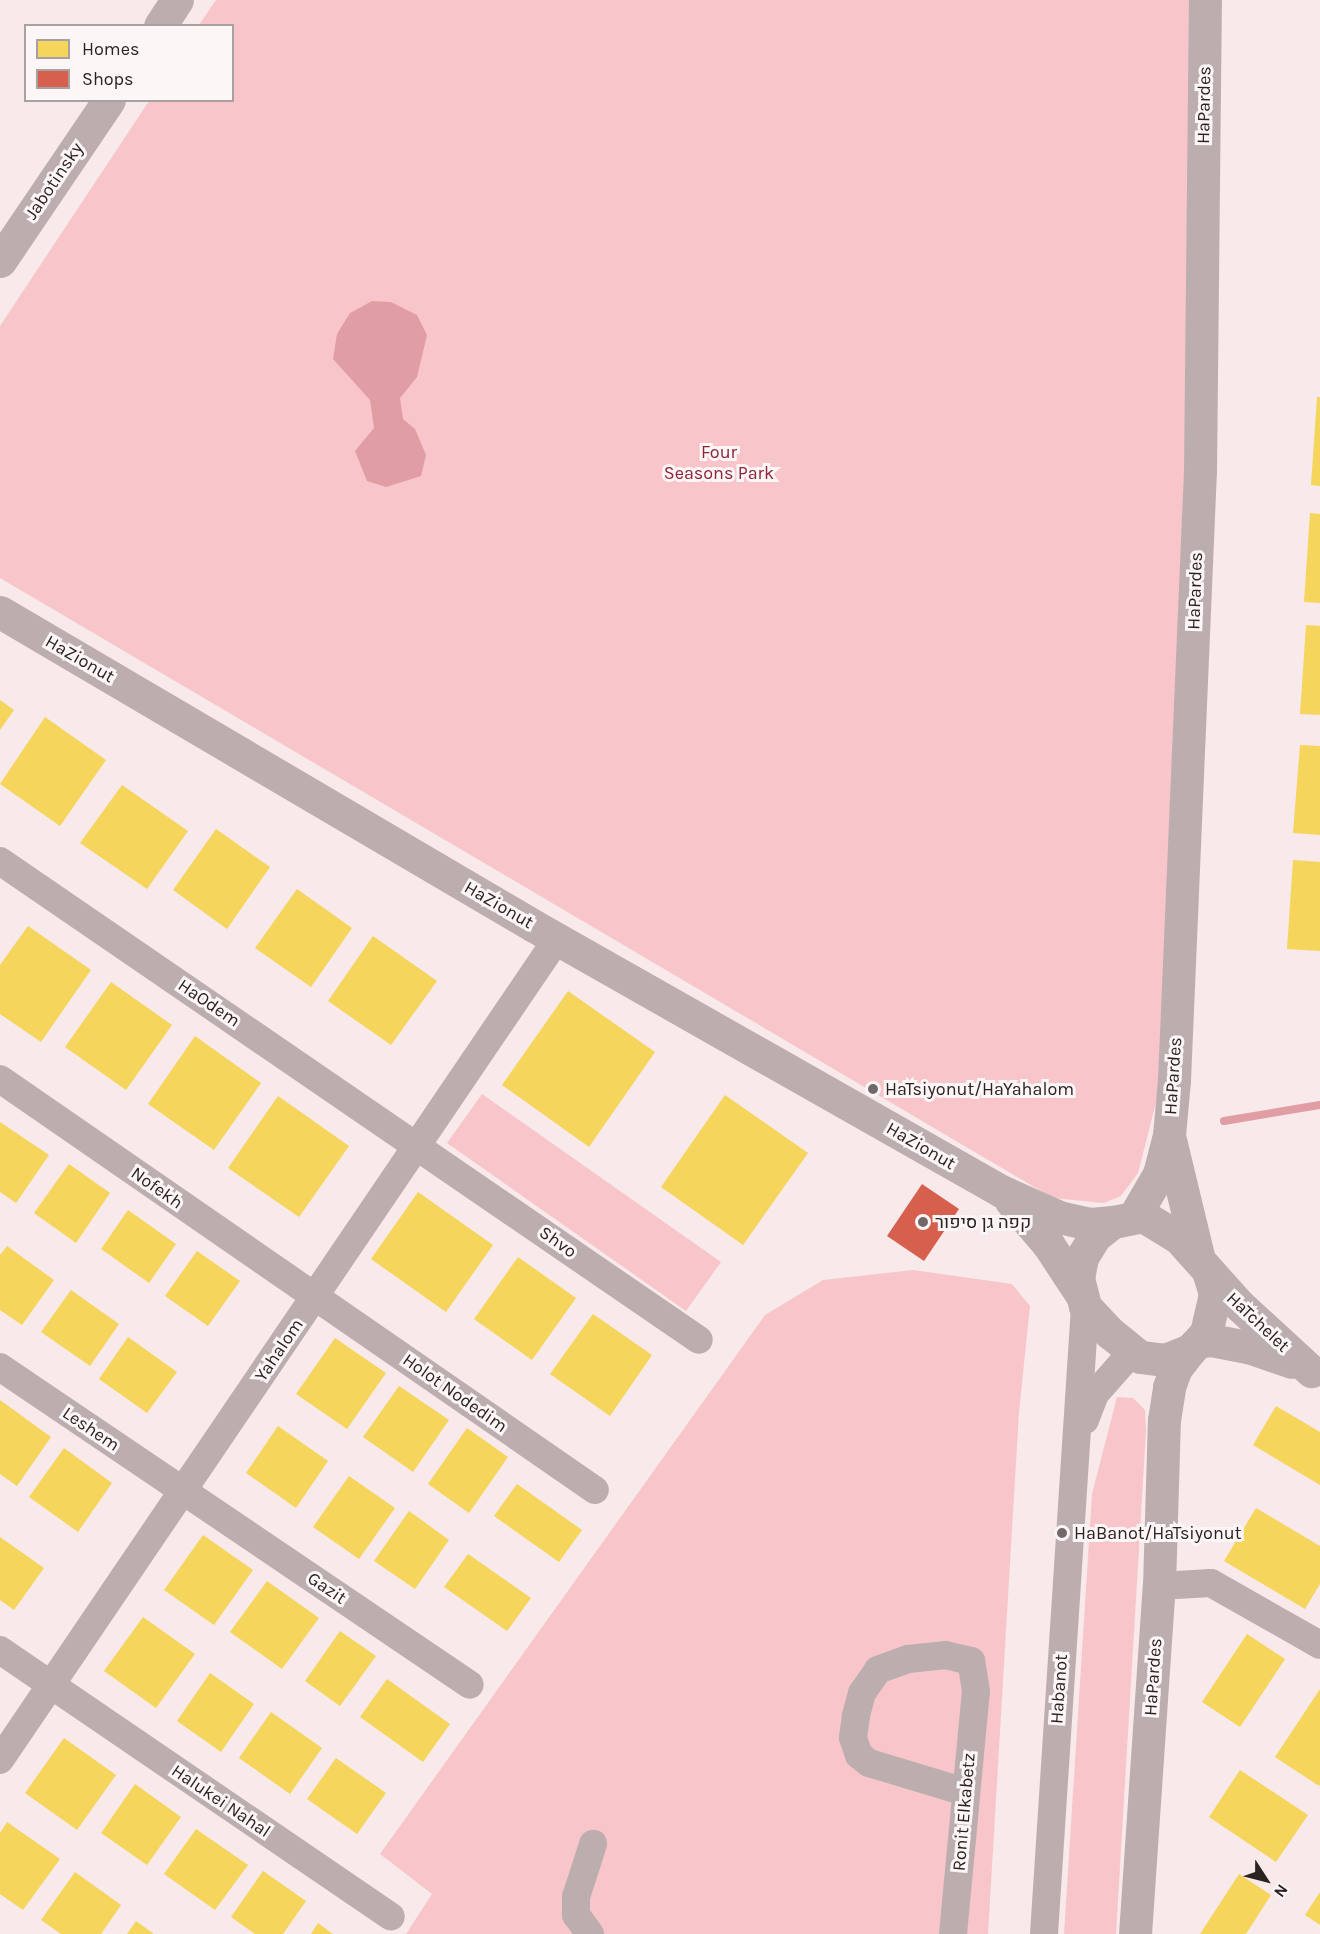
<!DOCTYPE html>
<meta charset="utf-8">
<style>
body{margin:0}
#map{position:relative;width:1320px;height:1934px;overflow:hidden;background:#f8e9ea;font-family:Karla,Heebo,sans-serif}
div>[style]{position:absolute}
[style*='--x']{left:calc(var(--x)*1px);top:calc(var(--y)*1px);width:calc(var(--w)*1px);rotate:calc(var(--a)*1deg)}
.green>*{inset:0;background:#f8c6ca}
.water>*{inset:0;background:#e09da3}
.homes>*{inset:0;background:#f6d55c}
.shops>*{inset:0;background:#d6604d}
.stream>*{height:8px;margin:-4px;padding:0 4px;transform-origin:4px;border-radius:4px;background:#e09da3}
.minor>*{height:28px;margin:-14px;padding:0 14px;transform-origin:14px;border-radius:14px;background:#bcaeaf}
.tertiary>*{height:33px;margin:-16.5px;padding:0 16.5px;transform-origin:16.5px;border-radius:16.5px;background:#bcaeaf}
.dots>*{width:16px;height:16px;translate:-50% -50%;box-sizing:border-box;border:3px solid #fcf6f6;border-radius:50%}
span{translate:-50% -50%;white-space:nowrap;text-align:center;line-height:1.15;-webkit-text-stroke:6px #fcf6f6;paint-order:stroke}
.street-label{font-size:18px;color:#2b2222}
.park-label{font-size:18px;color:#8c2336}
.poi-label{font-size:18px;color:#2b2222}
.left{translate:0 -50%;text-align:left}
.legend{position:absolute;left:24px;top:24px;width:210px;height:78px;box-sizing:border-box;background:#fcf6f6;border:2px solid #a8a1a1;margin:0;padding:8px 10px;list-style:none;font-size:18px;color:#2b2222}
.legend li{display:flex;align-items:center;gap:12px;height:30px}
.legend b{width:30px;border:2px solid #a8a1a1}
.north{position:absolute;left:1236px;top:1850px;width:60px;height:60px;-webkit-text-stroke:4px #fcf6f6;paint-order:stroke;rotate:126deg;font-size:16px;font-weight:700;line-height:24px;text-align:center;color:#2b2222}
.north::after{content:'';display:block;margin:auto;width:21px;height:27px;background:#2b2222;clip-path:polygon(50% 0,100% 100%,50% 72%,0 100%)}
</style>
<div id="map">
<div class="green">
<i style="clip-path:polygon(216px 0,1202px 0,1161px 1083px,1138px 1173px,1121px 1196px,1104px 1203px,1053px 1198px,0 578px,0 326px,149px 101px,232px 100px,232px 26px,199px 25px)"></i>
<i style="clip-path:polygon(482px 1094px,721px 1262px,686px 1311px,447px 1143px)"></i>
<i style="clip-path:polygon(913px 1270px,1012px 1284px,1030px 1306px,1019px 1412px,988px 1934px,406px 1934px,432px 1894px,380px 1854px,765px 1315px,823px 1280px)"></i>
<i style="clip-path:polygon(1117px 1397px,1133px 1398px,1145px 1410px,1146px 1431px,1116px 1934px,1064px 1934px,1092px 1494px)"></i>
</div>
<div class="water">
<i style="clip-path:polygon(372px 301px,391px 302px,417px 315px,427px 335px,417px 377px,400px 398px,403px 419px,415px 429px,426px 455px,421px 476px,386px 487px,367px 481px,355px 451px,374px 428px,370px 400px,333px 359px,337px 334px,350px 313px)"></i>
</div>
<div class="homes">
<i style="clip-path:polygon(1317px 397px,1320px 397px,1320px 486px,1311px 485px)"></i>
<i style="clip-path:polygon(1310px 513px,1320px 514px,1320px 603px,1304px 602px)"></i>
<i style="clip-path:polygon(1306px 625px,1320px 626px,1320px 715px,1300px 714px)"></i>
<i style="clip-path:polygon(0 700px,14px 710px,0 730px)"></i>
<i style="clip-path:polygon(45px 717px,106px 760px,60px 826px,0 784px)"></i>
<i style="clip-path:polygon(1300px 745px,1320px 746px,1320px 835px,1293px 833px)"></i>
<i style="clip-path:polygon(122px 785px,188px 831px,147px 889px,80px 843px)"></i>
<i style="clip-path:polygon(216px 829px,270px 867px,227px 929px,173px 890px)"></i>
<i style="clip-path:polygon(1293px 860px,1320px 862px,1320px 951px,1287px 949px)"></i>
<i style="clip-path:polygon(297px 889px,352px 928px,311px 987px,255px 948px)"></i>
<i style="clip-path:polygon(28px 926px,91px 970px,41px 1042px,0 1014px,0 965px)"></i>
<i style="clip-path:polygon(373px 936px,437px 981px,391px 1045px,328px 1001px)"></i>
<i style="clip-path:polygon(111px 982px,172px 1025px,126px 1090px,65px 1047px)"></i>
<i style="clip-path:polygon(568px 991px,655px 1052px,589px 1147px,502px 1085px)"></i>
<i style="clip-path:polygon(195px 1036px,261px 1083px,214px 1150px,148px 1104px)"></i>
<i style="clip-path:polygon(725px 1095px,808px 1153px,743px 1245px,661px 1187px)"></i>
<i style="clip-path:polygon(278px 1096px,349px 1146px,299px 1217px,228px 1168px)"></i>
<i style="clip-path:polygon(0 1122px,49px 1155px,16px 1203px,0 1192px)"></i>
<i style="clip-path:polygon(69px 1164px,110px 1193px,76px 1243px,34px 1213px)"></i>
<i style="clip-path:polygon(418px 1192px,493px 1245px,446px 1312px,371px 1259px)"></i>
<i style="clip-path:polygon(128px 1210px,176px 1244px,149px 1283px,101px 1249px)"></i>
<i style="clip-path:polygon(7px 1246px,54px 1280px,22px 1325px,0 1310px,0 1255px)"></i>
<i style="clip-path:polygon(197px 1251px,240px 1281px,208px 1326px,165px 1296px)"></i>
<i style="clip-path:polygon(518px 1257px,576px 1298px,532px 1360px,474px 1319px)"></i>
<i style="clip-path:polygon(71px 1290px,119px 1324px,90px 1366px,41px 1332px)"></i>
<i style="clip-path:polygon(593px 1314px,652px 1355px,610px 1416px,550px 1374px)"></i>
<i style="clip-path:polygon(128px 1337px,177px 1372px,147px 1413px,99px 1379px)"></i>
<i style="clip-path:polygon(335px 1338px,386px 1373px,347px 1429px,296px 1394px)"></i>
<i style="clip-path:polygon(399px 1386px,449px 1420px,413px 1472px,363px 1437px)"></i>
<i style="clip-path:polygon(0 1400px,51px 1437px,17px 1486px,0 1474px)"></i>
<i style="clip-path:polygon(1276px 1406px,1320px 1432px,1320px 1485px,1253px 1445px)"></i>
<i style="clip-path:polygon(278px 1426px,328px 1461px,296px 1508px,246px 1473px)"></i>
<i style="clip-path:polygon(467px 1428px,508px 1457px,469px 1513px,428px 1484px)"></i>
<i style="clip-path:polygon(64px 1448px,112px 1483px,78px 1532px,29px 1497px)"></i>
<i style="clip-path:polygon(349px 1476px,395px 1508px,359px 1559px,313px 1527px)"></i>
<i style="clip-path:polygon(517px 1484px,582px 1530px,559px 1562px,494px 1516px)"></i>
<i style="clip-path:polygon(1256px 1508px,1320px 1546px,1320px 1584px,1305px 1609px,1224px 1561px)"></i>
<i style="clip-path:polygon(409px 1511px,449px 1540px,415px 1589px,374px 1561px)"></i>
<i style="clip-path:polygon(203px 1535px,253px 1570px,214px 1625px,164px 1590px)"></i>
<i style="clip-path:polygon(0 1537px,44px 1568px,14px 1610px,0 1600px)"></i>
<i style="clip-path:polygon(468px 1554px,531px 1598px,507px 1631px,444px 1587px)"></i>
<i style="clip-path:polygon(267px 1581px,319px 1618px,282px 1669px,230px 1632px)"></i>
<i style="clip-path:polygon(143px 1617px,195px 1654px,156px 1708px,104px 1671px)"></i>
<i style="clip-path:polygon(340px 1631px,376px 1656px,340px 1706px,305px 1681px)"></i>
<i style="clip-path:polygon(1247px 1634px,1285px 1659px,1240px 1727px,1202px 1702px)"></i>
<i style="clip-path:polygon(210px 1673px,254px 1704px,221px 1752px,177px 1721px)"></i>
<i style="clip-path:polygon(387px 1679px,450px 1724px,423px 1762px,360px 1717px)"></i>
<i style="clip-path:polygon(1320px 1689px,1320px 1784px,1319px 1786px,1275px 1757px)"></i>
<i style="clip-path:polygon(271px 1712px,322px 1748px,290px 1794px,239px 1758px)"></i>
<i style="clip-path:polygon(64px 1738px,116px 1775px,77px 1830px,25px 1793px)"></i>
<i style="clip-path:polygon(336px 1758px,386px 1793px,357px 1834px,307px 1799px)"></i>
<i style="clip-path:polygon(1240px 1770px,1308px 1815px,1276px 1862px,1209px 1817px)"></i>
<i style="clip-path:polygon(135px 1784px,181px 1817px,147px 1865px,101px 1833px)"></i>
<i style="clip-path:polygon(7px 1822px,60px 1859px,23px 1910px,0 1894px,0 1833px)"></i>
<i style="clip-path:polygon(196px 1829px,248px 1865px,215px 1910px,164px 1874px)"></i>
<i style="clip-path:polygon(263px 1871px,306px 1901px,283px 1934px,255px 1934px,231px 1917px)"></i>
<i style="clip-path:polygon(75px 1872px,121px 1905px,101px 1934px,61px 1934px,41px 1920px)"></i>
<i style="clip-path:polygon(1239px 1874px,1271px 1895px,1246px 1934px,1200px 1934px)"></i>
<i style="clip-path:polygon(1320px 1892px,1320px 1925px,1305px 1915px)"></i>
<i style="clip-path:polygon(136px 1921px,154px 1934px,127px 1934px)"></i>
<i style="clip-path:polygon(318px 1923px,333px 1934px,311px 1934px)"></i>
</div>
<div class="shops">
<i style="clip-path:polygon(922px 1184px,959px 1209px,924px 1261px,887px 1236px)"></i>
</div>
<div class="stream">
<i style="--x:1224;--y:1121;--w:97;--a:-9.5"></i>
</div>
<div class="minor">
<i style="--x:0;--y:861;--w:847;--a:34.42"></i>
<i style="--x:0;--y:1079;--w:723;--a:34.64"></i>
<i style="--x:0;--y:1367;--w:567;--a:34.08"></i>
<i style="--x:1085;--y:1420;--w:28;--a:-69"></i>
<i style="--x:1095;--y:1394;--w:56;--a:-48.6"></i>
<i style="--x:1159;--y:1586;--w:52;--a:-3.3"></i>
<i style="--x:1211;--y:1583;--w:125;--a:29.6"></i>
<i style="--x:0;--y:1650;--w:473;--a:34.3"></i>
<i style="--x:0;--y:1760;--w:992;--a:-55.85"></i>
<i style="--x:590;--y:1934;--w:24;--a:-126"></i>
<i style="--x:576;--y:1915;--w:18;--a:-90"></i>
<i style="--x:576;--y:1897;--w:56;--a:-72.2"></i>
<i style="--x:953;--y:1934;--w:244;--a:-84.6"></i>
<i style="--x:976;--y:1691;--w:30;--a:-99"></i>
<i style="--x:971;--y:1661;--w:26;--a:-167"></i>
<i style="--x:946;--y:1655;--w:38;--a:174"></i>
<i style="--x:908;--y:1659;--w:32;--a:160"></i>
<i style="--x:878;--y:1670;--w:28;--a:125"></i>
<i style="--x:862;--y:1693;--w:24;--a:105"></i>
<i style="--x:856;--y:1716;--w:22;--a:98"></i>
<i style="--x:853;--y:1738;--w:18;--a:71"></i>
<i style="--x:859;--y:1755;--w:13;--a:39"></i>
<i style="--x:869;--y:1763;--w:100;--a:16.8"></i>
<i style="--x:1044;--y:1934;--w:629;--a:-86.26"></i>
</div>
<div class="tertiary">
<i style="--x:160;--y:26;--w:31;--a:-57"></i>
<i style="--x:0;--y:261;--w:194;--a:-55.9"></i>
<i style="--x:0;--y:612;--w:619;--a:30.46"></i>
<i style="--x:534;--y:926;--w:537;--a:29.57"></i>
<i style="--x:1001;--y:1191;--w:64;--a:24.1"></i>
<i style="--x:1059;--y:1217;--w:32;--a:13"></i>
<i style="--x:1090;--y:1224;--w:23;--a:-5"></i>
<i style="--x:1170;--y:1140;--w:119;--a:76.4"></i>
<i style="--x:1011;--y:1201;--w:57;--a:49.3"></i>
<i style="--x:1048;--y:1244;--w:60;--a:56.6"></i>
<i style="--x:1135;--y:1215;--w:48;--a:-59.7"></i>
<i style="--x:1159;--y:1174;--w:40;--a:-75.6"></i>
<i style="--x:1169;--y:1135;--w:55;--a:-84.8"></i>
<i style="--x:1174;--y:1080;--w:610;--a:-87.56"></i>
<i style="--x:1200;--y:471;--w:471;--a:-89.4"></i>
<i style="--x:1208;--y:1271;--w:24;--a:73"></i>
<i style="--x:1215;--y:1294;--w:40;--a:103"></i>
<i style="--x:1206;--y:1333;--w:23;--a:133"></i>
<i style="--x:1190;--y:1350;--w:27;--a:158"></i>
<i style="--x:1165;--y:1360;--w:25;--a:-173"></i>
<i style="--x:1140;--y:1357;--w:38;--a:-141"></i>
<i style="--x:1110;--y:1333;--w:37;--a:-133"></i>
<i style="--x:1085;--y:1306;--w:29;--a:-104"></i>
<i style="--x:1078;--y:1278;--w:21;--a:-79"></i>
<i style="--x:1082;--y:1257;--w:25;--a:-58"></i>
<i style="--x:1095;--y:1236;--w:23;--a:-38"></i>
<i style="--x:1113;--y:1222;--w:31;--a:-11"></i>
<i style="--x:1143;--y:1216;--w:42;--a:31.4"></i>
<i style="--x:1179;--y:1238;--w:90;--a:48.2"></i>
<i style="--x:1239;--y:1305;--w:98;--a:42.5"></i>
<i style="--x:1198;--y:1342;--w:13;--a:-9"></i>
<i style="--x:1211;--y:1340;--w:38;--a:11"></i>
<i style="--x:1248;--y:1347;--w:46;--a:18.8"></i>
<i style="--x:1135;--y:1934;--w:349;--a:-86.1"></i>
<i style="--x:1159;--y:1586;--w:166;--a:-88.3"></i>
<i style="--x:1164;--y:1420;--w:33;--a:-81"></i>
<i style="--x:1169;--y:1387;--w:20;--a:-70"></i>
<i style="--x:1176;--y:1368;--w:23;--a:-52"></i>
</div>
<div class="dots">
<i style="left:873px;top:1089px;background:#736868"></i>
<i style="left:923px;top:1222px;background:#736868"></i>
<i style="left:1062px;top:1533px;background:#736868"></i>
</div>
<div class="street-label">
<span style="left:1204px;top:105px;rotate:-89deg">HaPardes</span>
<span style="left:54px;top:181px;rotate:-56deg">Jabotinsky</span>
<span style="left:1195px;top:591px;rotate:-88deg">HaPardes</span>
<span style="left:80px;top:659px;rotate:30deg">HaZionut</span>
<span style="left:499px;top:905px;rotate:30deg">HaZionut</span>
<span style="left:209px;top:1003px;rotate:34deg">HaOdem</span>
<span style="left:1173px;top:1076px;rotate:-86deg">HaPardes</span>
<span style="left:921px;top:1146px;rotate:30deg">HaZionut</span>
<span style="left:157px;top:1188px;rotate:35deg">Nofekh</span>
<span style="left:558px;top:1242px;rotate:35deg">Shvo</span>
<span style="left:1258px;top:1322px;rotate:43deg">HaTchelet</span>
<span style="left:279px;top:1350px;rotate:-56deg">Yahalom</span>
<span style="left:455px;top:1393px;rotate:35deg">Holot Nodedim</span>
<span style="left:91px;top:1429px;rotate:34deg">Leshem</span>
<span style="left:327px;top:1588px;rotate:34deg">Gazit</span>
<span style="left:1153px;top:1677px;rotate:-86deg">HaPardes</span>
<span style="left:1059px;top:1689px;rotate:-86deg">Habanot</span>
<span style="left:221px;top:1801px;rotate:34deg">Halukei Nahal</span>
<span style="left:964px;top:1812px;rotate:-85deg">Ronit Elkabetz</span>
</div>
<div class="park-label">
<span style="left:719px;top:463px">Four<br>Seasons Park</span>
</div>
<div class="poi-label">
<span class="left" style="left:885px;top:1089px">HaTsiyonut/HaYahalom</span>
<span class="left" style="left:935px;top:1222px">קפה גן סיפור</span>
<span class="left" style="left:1074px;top:1533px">HaBanot/HaTsiyonut</span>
</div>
<ul class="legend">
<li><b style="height:16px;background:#f6d55c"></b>Homes</li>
<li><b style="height:16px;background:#d6604d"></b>Shops</li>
</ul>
<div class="north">N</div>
</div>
